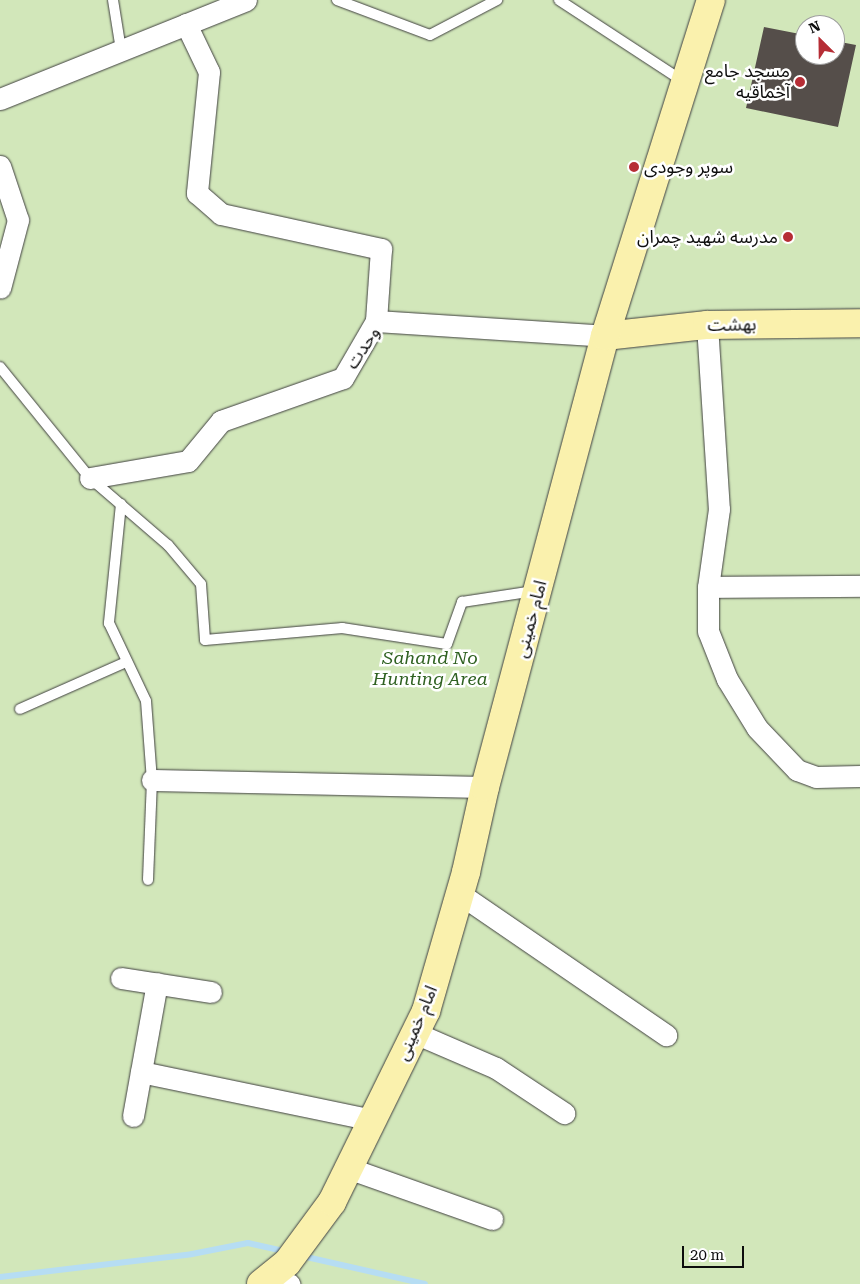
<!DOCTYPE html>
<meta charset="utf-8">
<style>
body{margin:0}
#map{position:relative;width:860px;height:1284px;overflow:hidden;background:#fefbee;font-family:"Roboto Serif","Noto Sans Arabic",serif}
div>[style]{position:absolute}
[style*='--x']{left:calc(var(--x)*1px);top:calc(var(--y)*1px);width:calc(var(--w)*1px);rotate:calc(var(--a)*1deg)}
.green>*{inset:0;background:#d2e7ba}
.stream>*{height:6px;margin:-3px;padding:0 3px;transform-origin:3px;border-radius:3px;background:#b6ddf3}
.building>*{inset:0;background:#554e4a}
.roads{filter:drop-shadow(0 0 1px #404040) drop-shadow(0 0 1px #404040)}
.lane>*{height:10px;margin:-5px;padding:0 5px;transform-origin:5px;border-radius:5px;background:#fff}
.street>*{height:21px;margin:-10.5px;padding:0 10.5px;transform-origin:10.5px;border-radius:10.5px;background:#fff}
.secondary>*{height:28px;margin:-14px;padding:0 14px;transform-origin:14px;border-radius:14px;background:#faf1ad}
.dots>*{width:14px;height:14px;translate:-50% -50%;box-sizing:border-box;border:2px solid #fff;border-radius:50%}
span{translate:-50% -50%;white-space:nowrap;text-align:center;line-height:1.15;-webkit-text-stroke:5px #fff;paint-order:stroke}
.poi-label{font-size:18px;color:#0d0d0d}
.right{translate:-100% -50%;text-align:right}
.left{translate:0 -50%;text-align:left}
.street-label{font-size:18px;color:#0d0d0d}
.park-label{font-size:18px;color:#2f6121;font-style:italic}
.north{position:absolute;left:795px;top:15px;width:50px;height:50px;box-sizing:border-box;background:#fff;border:1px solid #9e9e9e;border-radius:50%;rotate:337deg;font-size:14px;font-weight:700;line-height:20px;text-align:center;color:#0d0d0d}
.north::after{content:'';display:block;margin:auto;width:18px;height:22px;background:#b62d35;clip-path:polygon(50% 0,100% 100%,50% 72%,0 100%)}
.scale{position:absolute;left:682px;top:1246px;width:62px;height:22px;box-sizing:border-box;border:2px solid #0d0d0d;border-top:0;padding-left:6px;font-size:15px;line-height:18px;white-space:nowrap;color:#0d0d0d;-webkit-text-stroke:4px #fff;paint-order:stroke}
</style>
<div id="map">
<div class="green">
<i style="clip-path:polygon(evenodd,0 0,860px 0,860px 1284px,0 1284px,0 0,805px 25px,835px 25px,835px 55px,805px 55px,805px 25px)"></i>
</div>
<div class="stream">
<i style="--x:302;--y:1256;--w:126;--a:12.8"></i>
<i style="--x:0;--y:1277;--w:193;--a:-6.8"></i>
<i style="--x:192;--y:1254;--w:57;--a:-11.1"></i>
<i style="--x:248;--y:1243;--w:41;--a:12.7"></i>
</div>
<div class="building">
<i style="clip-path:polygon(764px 27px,805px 35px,805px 55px,835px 55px,835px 41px,856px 45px,838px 127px,746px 108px)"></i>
</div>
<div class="roads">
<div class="lane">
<i style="--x:113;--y:0;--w:51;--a:80.9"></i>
<i style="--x:337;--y:0;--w:99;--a:20.6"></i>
<i style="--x:430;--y:35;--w:76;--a:-27.6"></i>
<i style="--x:559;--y:0;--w:148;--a:33.2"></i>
<i style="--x:0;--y:367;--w:143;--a:51"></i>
<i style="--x:90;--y:478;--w:103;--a:40.7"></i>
<i style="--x:168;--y:545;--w:51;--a:49.8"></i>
<i style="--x:201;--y:584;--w:56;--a:85.9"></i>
<i style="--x:205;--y:640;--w:138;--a:-5"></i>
<i style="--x:342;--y:628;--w:106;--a:8.7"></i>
<i style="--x:447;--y:644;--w:45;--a:-70.3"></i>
<i style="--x:462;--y:602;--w:73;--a:-8.7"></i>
<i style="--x:121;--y:504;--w:120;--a:95.8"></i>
<i style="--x:109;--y:623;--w:86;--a:64.6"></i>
<i style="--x:146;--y:701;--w:79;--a:85.7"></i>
<i style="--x:152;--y:780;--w:100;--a:92.3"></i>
<i style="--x:20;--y:709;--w:116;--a:-23.9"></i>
</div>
<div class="street">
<i style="--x:186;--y:24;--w:53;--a:64.4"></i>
<i style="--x:209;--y:72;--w:122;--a:95.7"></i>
<i style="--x:197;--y:193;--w:32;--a:41"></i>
<i style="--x:221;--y:214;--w:164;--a:12.3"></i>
<i style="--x:381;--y:249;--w:72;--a:94"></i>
<i style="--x:0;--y:99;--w:265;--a:-21.9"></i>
<i style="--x:0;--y:166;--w:57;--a:71.6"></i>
<i style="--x:18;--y:220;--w:70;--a:104.8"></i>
<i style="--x:707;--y:325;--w:184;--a:86.3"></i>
<i style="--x:719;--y:509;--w:79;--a:98"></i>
<i style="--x:708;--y:587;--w:44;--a:90"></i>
<i style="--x:708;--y:631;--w:52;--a:68.4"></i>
<i style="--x:727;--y:679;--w:57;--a:58.5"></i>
<i style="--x:757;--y:728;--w:58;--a:46.4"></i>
<i style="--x:797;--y:770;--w:20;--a:20"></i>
<i style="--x:816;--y:777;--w:44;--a:-1.3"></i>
<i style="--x:90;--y:478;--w:99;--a:-9.8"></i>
<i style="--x:188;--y:461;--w:52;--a:-50.5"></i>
<i style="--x:221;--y:421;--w:129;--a:-19.4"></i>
<i style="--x:343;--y:378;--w:66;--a:-59.9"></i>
<i style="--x:376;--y:321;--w:229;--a:3.7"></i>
<i style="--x:708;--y:587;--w:152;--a:-0.4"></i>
<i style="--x:152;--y:780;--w:333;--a:1.2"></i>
<i style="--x:460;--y:894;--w:250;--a:34.4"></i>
<i style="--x:121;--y:978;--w:91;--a:8.8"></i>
<i style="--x:415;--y:1033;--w:88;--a:23.4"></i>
<i style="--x:496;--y:1068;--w:82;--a:33.5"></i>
<i style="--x:141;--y:1072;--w:236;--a:11.7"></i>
<i style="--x:133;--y:1116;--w:135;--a:-79.8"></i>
<i style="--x:348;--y:1168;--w:153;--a:19.5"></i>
<i style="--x:268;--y:1279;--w:22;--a:13"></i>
</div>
<div class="secondary">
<i style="--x:605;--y:336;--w:103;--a:-6.2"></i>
<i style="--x:707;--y:325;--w:153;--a:-0.7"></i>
<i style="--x:261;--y:1284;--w:33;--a:-39"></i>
<i style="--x:287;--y:1263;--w:76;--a:-53.6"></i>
<i style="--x:332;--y:1202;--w:213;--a:-63.8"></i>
<i style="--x:426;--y:1011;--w:145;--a:-73.9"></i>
<i style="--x:466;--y:872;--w:87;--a:-77.4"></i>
<i style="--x:485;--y:787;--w:467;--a:-75.1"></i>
<i style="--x:605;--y:336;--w:352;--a:-72.5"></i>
</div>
</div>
<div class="dots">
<i style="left:800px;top:82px;background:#b62d35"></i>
<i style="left:634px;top:167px;background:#b62d35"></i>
<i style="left:788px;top:237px;background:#b62d35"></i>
</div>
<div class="poi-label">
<span class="right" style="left:790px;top:82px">مسجد جامع<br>آخماقیه</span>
<span class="left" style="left:644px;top:167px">سوپر وجودی</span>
<span class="right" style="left:778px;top:237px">مدرسه شهید چمران</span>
</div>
<div class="street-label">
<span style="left:732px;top:325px;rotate:-1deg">بهشت</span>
<span style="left:363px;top:348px;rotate:-57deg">وحدت</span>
<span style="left:531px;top:619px;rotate:-75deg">امام خمینی</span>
<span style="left:417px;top:1023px;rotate:-67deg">امام خمینی</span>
</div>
<div class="park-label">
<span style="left:430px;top:669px">Sahand No<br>Hunting Area</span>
</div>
<div class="north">N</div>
<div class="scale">20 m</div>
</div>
